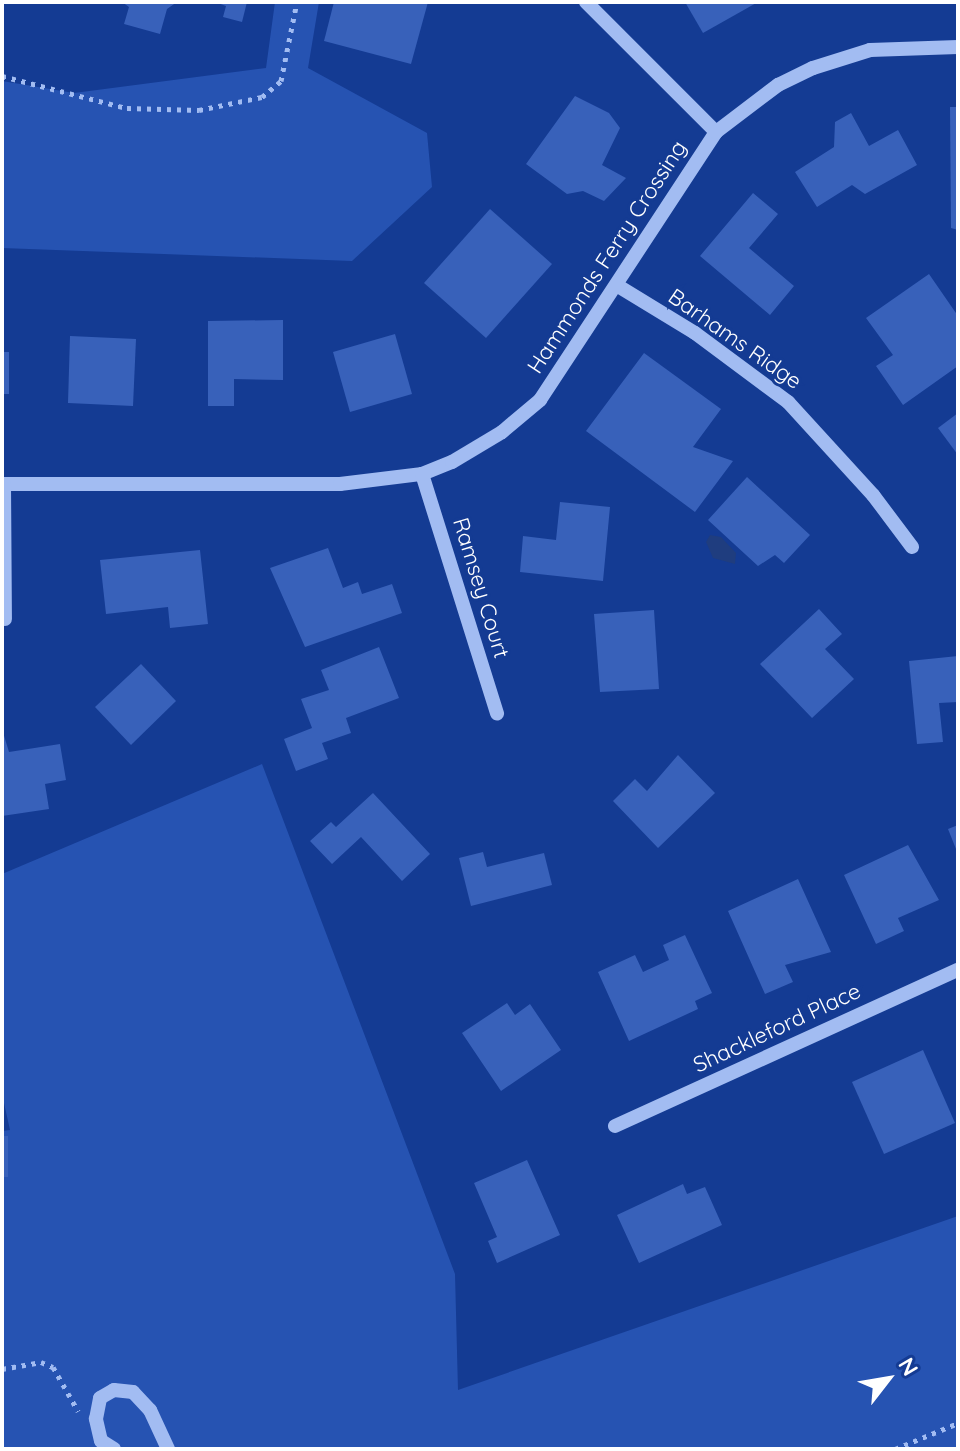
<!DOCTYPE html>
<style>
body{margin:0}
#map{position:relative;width:960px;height:1451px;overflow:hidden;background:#143b93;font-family:Quicksand,sans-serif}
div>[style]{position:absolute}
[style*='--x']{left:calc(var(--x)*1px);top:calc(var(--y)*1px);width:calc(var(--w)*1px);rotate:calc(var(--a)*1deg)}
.green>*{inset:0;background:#2653b2}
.water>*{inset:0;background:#1f3d7f}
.building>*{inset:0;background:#3861ba}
.path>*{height:5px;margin-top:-2.5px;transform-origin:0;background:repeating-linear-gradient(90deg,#a2bcf2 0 4px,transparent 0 10px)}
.minor>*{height:14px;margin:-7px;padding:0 7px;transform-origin:7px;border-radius:7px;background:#a2bcf2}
span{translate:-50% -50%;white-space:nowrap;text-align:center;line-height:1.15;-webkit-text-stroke:6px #143b93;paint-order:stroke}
.street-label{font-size:22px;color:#fff}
.frame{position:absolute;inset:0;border:4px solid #fff;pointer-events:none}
.north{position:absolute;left:848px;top:1339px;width:80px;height:80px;-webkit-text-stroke:6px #143b93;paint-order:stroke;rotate:59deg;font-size:22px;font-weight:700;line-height:32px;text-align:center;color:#fff}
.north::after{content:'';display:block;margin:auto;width:28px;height:36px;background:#fff;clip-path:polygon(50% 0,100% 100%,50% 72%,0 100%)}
</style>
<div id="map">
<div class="green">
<i style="clip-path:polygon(275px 2px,319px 2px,308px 68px,427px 133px,432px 187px,352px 261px,2px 248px,2px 81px,74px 93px,266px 68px)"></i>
<i style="clip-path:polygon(262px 764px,455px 1274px,458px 1390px,958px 1216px,958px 1449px,2px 1449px,2px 1131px,10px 1130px,2px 1094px,2px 874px)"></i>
</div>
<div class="water">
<i style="clip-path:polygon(710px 535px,721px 537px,736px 553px,735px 564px,713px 558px,706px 542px)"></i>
</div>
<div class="building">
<i style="clip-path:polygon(122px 2px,177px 2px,167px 9px,160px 34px,124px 24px,129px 7px)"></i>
<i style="clip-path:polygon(215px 2px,247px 2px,242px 22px,223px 17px,226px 6px)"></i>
<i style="clip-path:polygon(334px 2px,428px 2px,411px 64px,324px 41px)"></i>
<i style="clip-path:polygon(685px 2px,758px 2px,703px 33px)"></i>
<i style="clip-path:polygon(575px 96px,609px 113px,620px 128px,602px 165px,626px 178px,604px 201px,583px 191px,567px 194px,526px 164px)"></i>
<i style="clip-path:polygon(950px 107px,958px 107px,958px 230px,951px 228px)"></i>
<i style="clip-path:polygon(851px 113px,869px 146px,898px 130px,917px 165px,865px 194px,852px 185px,817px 207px,795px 172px,834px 147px,835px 122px)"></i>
<i style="clip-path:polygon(753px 193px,778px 214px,749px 248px,794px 286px,770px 315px,700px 256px)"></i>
<i style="clip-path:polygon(490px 209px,552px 264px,486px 338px,424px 283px)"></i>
<i style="clip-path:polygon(929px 274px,958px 316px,958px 366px,903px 405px,876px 366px,893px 355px,866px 318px)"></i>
<i style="clip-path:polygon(283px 320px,283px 380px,234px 379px,234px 406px,208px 406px,208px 321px)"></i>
<i style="clip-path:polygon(395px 334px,412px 394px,350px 412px,333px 352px)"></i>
<i style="clip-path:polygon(70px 336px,136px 339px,133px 406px,68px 403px)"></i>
<i style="clip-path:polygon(2px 352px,9px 352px,9px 394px,2px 394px)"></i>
<i style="clip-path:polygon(644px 353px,721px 409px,693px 447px,733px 461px,695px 512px,586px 431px)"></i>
<i style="clip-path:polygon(958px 413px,958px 455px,938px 428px)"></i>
<i style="clip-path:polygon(747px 477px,810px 535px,784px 563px,775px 555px,758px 566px,708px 520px)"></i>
<i style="clip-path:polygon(560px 502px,610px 507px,603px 581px,520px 572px,523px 536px,556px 540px)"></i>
<i style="clip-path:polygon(328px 548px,343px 588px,358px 582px,362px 594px,392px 584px,402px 613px,305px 647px,270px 568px)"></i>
<i style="clip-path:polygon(200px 550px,208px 624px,170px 628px,168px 607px,106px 614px,100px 560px)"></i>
<i style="clip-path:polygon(819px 609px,842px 634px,825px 649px,854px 679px,812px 718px,760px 664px)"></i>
<i style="clip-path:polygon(654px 610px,659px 689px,600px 692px,594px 614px)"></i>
<i style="clip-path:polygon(379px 647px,399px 698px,346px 718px,351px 733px,322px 743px,328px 759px,296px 771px,284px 739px,312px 728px,301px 699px,329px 690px,321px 670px)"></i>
<i style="clip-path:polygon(958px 656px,958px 702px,939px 703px,943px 742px,917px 744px,909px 661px)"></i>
<i style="clip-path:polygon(141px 664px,176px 701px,131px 745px,95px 707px)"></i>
<i style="clip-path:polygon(2px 729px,9px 752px,60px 744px,66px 780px,45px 784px,49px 809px,2px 816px)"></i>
<i style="clip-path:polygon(678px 755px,715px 793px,658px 848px,613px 801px,635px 779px,647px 791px)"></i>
<i style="clip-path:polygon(373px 793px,430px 854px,402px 881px,361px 837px,332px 864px,310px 841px,331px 822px,336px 827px)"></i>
<i style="clip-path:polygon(958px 825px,958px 854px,948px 829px)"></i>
<i style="clip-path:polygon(908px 845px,939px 900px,898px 918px,904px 931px,876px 944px,844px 875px)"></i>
<i style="clip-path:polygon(483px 852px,487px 867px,544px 853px,552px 885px,471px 906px,459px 858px)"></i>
<i style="clip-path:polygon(798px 879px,831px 952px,785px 965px,793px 982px,765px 994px,728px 911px)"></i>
<i style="clip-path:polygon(685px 935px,712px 993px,695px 1001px,698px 1009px,629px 1041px,598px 972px,635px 955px,643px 972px,669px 960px,663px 945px)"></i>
<i style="clip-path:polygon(507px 1003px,515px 1015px,530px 1004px,561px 1050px,501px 1091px,462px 1033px)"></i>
<i style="clip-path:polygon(923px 1050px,955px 1123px,884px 1154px,852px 1082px)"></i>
<i style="clip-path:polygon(2px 1136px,8px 1136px,8px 1177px,2px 1177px)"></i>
<i style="clip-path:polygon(527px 1160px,560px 1235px,497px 1263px,488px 1241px,497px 1237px,474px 1183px)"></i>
<i style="clip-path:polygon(683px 1184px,687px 1194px,705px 1187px,722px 1225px,639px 1263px,617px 1215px)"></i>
</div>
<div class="path">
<i style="--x:2;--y:76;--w:129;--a:14.4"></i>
<i style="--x:127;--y:108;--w:72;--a:1.6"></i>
<i style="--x:199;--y:110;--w:64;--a:-11.7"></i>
<i style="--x:262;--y:97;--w:25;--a:-40"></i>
<i style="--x:281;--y:81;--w:81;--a:-78.6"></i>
<i style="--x:2;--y:1369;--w:40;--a:-10"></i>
<i style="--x:41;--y:1362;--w:13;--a:23"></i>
<i style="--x:53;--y:1367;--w:51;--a:60.4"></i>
<i style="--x:895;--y:1449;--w:68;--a:-22.4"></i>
</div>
<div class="minor">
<i style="--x:586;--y:2;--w:184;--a:45"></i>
<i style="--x:618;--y:286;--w:90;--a:31.4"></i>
<i style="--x:695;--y:333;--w:116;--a:36.6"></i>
<i style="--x:788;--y:402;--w:126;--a:47.6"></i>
<i style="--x:873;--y:495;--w:65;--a:53.1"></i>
<i style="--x:422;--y:474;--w:251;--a:72.6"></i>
<i style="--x:2;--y:484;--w:338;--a:0"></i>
<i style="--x:340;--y:484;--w:83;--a:-7"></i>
<i style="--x:422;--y:474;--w:32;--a:-22"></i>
<i style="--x:452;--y:462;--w:58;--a:-31"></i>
<i style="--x:502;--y:432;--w:50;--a:-40.1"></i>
<i style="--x:540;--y:400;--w:321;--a:-56.7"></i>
<i style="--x:716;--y:132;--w:78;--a:-37.2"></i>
<i style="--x:778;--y:85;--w:39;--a:-26"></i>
<i style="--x:813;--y:68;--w:60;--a:-17.5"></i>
<i style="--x:870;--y:50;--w:88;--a:-2"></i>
<i style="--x:4;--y:484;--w:135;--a:89.6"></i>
<i style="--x:615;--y:1126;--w:377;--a:-24.5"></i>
<i style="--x:114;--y:1449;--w:15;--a:-148"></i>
<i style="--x:101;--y:1441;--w:23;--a:-103"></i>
<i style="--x:96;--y:1419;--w:21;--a:-79"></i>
<i style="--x:100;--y:1398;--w:16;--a:-30"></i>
<i style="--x:114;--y:1390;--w:19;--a:6"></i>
<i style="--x:133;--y:1392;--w:25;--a:47"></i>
<i style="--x:150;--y:1410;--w:43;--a:65.2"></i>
</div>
<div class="street-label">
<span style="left:607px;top:257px;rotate:-57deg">Hammonds Ferry Crossing</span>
<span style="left:735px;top:339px;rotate:35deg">Barhams Ridge</span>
<span style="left:481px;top:588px;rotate:73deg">Ramsey Court</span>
<span style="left:777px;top:1028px;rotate:-25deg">Shackleford Place</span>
</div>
<div class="frame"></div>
<div class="north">N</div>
</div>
